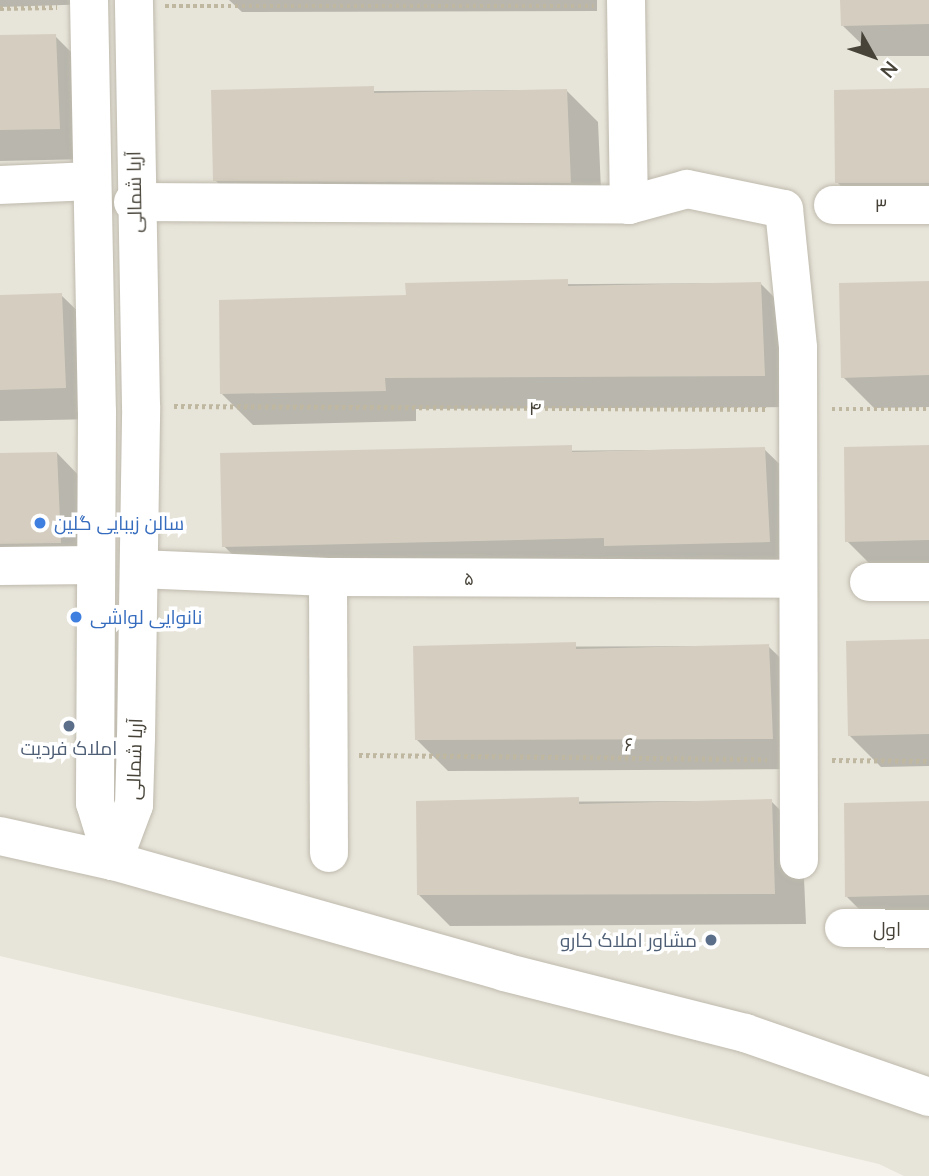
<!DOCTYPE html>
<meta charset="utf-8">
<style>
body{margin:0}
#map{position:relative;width:929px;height:1176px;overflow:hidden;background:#f4f2ea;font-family:Lato,Cairo,sans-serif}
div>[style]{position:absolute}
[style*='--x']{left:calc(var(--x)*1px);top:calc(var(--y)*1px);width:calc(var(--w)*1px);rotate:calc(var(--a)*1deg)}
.residential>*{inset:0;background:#e7e4d9}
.shadow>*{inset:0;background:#0003}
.building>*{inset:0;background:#d5cec0}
.path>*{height:4.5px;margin-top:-2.25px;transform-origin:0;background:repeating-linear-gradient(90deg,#bfb7a0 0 3.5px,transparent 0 7px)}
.roads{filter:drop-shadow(0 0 2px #bfbaad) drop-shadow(0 0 2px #bfbaad)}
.minor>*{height:38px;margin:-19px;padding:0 19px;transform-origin:19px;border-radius:19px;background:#fff}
.dots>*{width:19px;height:19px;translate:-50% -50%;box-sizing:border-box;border:4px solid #fff;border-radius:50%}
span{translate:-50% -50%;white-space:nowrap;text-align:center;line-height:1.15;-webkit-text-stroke:7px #fff;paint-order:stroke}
.street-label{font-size:19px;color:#474339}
.shop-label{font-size:19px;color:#366cbe}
.left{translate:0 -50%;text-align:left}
.service-label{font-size:19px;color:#4e5e75}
.right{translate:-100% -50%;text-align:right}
.north{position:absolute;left:838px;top:21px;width:70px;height:70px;-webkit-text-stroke:5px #fff;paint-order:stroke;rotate:130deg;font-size:19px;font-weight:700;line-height:28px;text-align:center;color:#474339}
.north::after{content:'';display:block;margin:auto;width:24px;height:32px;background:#474339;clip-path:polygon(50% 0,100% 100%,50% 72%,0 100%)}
</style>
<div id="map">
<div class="residential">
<i style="clip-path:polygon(0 0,929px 0,929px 1176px,904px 1176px,879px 1164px,0 956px)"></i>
</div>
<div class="shadow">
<i style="clip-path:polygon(0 0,94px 0,94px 4px,0 7px)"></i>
<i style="clip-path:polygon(229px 0,597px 0,597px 11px,242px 12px)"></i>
<i style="clip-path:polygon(842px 0,929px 0,929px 56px,874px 56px,842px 25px)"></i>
<i style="clip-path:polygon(55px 36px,86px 67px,91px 159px,0 161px,0 37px)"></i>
<i style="clip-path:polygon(566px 90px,598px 122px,602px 213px,246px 211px,215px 180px,213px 92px)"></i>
<i style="clip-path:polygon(929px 91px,929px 213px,868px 214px,837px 182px)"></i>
<i style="clip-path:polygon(760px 283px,792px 315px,796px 407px,416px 409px,416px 421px,253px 425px,222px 394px,407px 297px,407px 285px)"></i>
<i style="clip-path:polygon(929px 284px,929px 407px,874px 408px,843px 377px)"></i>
<i style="clip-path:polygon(61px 295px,93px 326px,97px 419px,0 421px,0 296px)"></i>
<i style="clip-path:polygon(929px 448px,929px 572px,878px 572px,847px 541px)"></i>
<i style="clip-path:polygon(764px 449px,796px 480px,800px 572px,255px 578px,224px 546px,222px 454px)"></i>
<i style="clip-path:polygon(57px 453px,88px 485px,92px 574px,0 578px,0 455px)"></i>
<i style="clip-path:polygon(929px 642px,929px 766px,881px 767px,850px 736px)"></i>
<i style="clip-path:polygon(768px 646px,800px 677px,803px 769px,448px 771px,417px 740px,415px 647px)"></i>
<i style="clip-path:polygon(771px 801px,802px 832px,806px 924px,450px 926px,419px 895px,418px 802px)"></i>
<i style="clip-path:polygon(929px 804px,929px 927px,878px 928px,847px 897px)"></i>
</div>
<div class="building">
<i style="clip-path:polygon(840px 0,929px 0,929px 24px,841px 26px)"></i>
<i style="clip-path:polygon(56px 34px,60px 129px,0 130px,0 35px)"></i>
<i style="clip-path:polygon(374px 86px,374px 93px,567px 89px,571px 183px,213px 181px,211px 90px)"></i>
<i style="clip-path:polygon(929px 88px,929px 183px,835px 183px,834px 90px)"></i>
<i style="clip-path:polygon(568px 279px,568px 286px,761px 282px,765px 376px,385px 378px,386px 391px,220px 394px,219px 300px,406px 295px,405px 283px)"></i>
<i style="clip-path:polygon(929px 281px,929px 375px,841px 378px,839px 283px)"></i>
<i style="clip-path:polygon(62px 293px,66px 388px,0 390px,0 295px)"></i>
<i style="clip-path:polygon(572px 445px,572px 452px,765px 447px,770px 542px,604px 546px,604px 538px,222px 547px,220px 453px)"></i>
<i style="clip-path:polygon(929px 445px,929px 540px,845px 542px,844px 447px)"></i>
<i style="clip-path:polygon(57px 452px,61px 543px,0 544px,0 453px)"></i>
<i style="clip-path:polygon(929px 639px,929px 734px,848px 736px,846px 641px)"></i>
<i style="clip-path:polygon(576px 642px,576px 649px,769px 644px,773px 739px,415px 740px,413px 646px)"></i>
<i style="clip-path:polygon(579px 797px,579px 804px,772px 799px,775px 894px,417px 895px,416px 801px)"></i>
<i style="clip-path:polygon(929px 801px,929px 895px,845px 897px,844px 803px)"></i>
</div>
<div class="path">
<i style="--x:165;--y:6;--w:429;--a:0"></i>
<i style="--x:0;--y:8;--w:57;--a:-1"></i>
<i style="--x:174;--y:406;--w:593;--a:0.29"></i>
<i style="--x:832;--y:409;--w:97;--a:0"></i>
<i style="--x:359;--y:755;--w:408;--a:0.6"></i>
<i style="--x:832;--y:760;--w:97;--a:0.6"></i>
</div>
<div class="roads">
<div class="minor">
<i style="--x:89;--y:0;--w:412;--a:88.9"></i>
<i style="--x:97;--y:412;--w:391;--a:90.3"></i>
<i style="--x:95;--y:803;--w:61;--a:72.8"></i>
<i style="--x:626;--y:0;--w:205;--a:89.2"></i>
<i style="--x:629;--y:205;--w:60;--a:-15.4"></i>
<i style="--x:687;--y:189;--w:99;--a:11.7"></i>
<i style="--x:784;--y:209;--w:140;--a:84.2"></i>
<i style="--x:798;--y:348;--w:512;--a:89.89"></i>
<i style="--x:0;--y:185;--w:90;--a:-2.5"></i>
<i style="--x:133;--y:202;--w:496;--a:0.3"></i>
<i style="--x:833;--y:205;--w:96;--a:0"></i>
<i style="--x:0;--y:566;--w:96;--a:-0.6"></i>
<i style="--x:139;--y:569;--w:189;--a:2.4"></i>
<i style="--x:328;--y:577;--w:470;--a:0.2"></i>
<i style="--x:328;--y:577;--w:276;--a:89.8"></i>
<i style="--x:869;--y:582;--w:60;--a:0"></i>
<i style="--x:0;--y:836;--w:116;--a:12.5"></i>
<i style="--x:113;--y:861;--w:406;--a:15.8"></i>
<i style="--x:504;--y:972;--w:249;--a:14.2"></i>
<i style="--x:745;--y:1033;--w:195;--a:19.2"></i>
<i style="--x:113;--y:861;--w:60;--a:-69.4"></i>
<i style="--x:134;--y:805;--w:67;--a:-88.3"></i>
<i style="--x:136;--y:738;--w:332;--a:-89.1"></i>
<i style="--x:141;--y:406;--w:406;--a:-91"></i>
<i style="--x:844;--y:928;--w:85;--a:0.7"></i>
</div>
</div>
<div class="dots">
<i style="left:40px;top:523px;background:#3f7fe0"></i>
<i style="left:76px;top:617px;background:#3f7fe0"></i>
<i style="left:69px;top:726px;background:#5c6f8a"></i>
<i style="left:711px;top:940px;background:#5c6f8a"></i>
</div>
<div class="street-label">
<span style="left:134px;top:192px;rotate:-91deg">آریا شمالی</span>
<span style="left:881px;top:205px">۳</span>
<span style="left:535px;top:408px">۴</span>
<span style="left:469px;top:578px">۵</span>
<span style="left:629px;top:744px;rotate:1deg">۶</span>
<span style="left:134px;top:759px;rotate:-88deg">آریا شمالی</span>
<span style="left:887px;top:929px">اول</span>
</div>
<div class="shop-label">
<span class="left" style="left:54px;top:523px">سالن زیبایی گلین</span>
<span class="left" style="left:90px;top:617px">نانوایی لواشی</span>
</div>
<div class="service-label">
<span style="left:69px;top:748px">املاک فردیت</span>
<span class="right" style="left:697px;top:940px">مشاور املاک کارو</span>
</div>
<div class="north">N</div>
</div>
